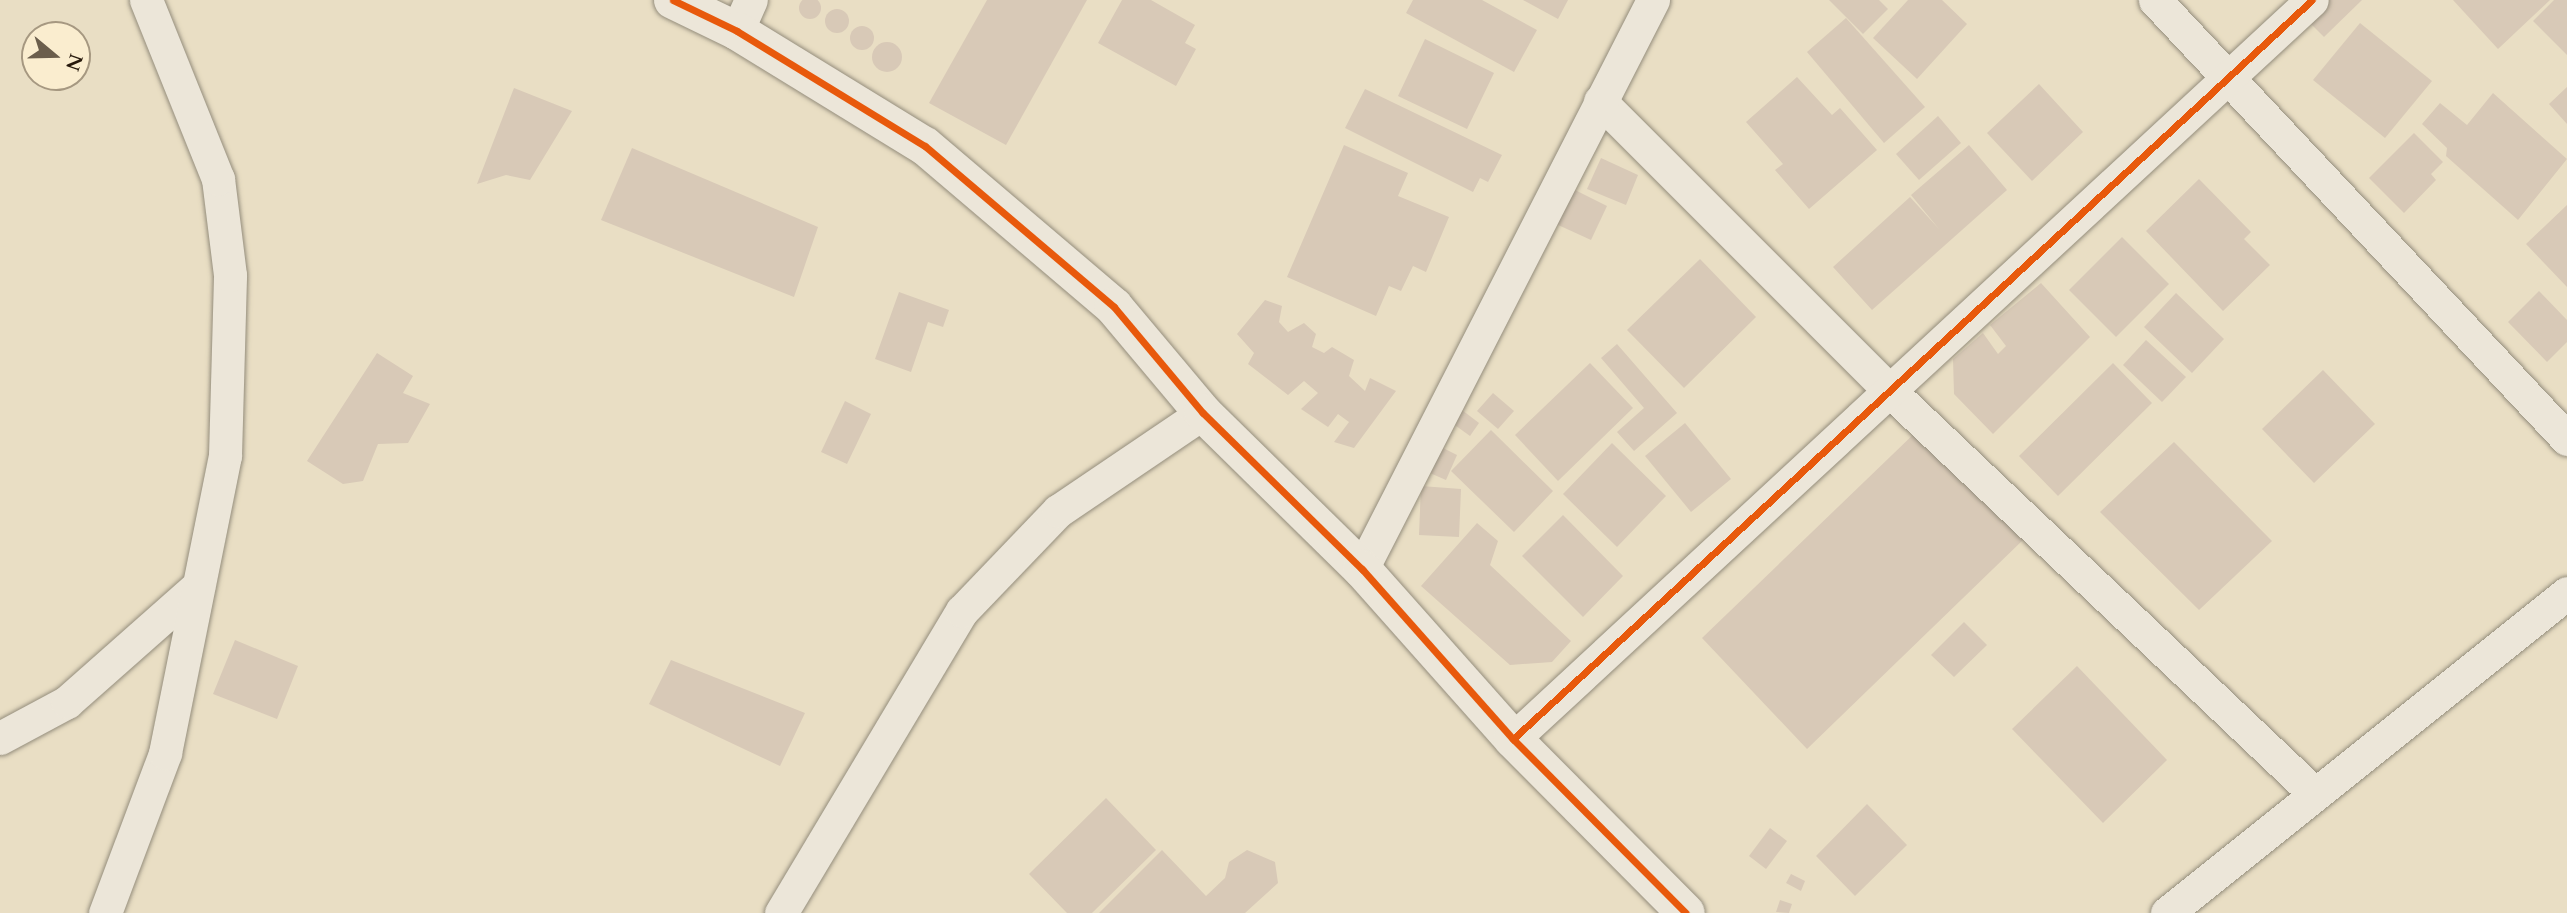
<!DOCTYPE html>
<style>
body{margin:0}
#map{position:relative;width:2567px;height:913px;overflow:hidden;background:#e9dec4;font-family:Cardo,serif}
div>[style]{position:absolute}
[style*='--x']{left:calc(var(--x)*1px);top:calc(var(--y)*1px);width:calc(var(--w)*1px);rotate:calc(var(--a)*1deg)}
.building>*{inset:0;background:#d8c9b7}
.round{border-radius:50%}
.roads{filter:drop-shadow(0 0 2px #948d7c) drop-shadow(0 0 2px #948d7c)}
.street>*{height:33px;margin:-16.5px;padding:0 16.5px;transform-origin:16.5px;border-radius:16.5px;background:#ece6d9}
.secondary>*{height:38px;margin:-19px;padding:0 19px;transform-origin:19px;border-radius:19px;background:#ece6d9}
.cycleway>*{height:7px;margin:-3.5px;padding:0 3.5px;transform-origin:3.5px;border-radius:3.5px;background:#e8590c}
span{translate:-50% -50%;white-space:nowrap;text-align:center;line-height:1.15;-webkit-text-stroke:5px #faedcf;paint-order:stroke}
.north{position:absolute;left:21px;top:21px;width:70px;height:70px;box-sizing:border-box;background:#faedcf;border:2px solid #a69881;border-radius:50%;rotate:109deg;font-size:19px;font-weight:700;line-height:28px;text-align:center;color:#27190c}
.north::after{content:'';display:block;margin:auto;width:24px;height:32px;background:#6b5e4c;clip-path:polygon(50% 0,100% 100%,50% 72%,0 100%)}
</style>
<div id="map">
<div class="building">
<i class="round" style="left:799px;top:-3px;width:22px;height:22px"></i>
<i style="clip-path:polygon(987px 0,1087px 0,1006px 145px,929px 103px)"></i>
<i style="clip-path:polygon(1122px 0,1151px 0,1195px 25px,1185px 43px,1196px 49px,1176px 86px,1098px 43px)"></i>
<i style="clip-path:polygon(1413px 0,1482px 0,1537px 30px,1514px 72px,1406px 13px)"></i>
<i style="clip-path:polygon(1523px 0,1568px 0,1558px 19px)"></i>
<i style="clip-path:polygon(1829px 0,1879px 0,1888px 9px,1863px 34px)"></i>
<i style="clip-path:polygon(1908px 0,1942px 0,1967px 24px,1917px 79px,1873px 38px)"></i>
<i style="clip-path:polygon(2328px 0,2362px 0,2324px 37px,2307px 20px)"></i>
<i style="clip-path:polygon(2453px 0,2550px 0,2498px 49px)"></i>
<i style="clip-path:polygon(2554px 0,2567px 0,2567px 55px,2533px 21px)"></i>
<i class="round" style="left:825px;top:9px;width:24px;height:24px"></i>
<i style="clip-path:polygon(1846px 18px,1925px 107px,1884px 143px,1807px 52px)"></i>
<i style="clip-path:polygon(2360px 23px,2432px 81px,2385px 138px,2313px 80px)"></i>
<i class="round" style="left:850px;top:26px;width:24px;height:24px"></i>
<i style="clip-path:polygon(1425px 39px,1494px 73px,1467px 129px,1398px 96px)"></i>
<i class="round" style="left:872px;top:42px;width:30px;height:30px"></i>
<i style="clip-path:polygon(1797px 77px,1832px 115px,1840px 108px,1877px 150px,1809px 209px,1775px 170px,1783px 164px,1746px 122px)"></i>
<i style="clip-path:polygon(2039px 84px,2083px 132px,2032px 181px,1987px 133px)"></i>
<i style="clip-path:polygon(2567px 87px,2567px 124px,2549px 104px)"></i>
<i style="clip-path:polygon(514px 88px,572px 111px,530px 180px,506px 175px,477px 184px)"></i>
<i style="clip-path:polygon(1365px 89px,1502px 155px,1488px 182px,1480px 178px,1473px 192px,1345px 128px)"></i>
<i style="clip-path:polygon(2493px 93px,2567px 159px,2518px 220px,2446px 156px,2447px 148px,2422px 124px,2440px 103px,2467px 125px)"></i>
<i style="clip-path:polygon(1938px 116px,1961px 143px,1919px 180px,1896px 154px)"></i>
<i style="clip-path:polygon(2414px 133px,2443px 162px,2431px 174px,2436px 180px,2404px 213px,2369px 178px)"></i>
<i style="clip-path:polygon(1344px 145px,1408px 173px,1398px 196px,1449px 217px,1426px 272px,1413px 266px,1401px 291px,1389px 286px,1376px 316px,1287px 277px)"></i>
<i style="clip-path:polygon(1969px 145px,2007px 190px,1872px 310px,1833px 267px,1910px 197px,1939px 229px,1911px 195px)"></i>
<i style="clip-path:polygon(632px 148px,818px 227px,794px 297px,601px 220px)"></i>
<i style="clip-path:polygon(1601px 158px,1638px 175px,1626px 205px,1587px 189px)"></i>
<i style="clip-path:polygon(2199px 179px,2251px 232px,2244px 239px,2270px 265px,2223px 311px,2146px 231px)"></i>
<i style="clip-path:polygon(1573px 189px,1607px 206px,1591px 240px,1556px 224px)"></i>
<i style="clip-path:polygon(2567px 205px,2567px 287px,2526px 244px)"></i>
<i style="clip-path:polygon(2122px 237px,2169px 284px,2116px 337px,2069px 290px)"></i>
<i style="clip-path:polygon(1700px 259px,1756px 317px,1684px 388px,1627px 330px)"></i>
<i style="clip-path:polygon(2041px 283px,2090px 337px,1993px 434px,1954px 394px,1953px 359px,1983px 333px,1998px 354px,2006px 346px,1990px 325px)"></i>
<i style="clip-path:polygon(2539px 291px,2567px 320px,2567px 342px,2547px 362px,2508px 322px)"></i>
<i style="clip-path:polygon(899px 292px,949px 310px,943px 327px,928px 322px,911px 372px,875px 359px)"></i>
<i style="clip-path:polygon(2176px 293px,2224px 339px,2192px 373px,2144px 327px)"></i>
<i style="clip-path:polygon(1265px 300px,1282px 306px,1279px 322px,1288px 332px,1304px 323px,1316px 334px,1312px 347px,1324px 353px,1332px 347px,1354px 360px,1349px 376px,1365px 391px,1370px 378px,1396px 391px,1354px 448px,1334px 442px,1349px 422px,1338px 414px,1328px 427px,1301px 409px,1318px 393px,1304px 381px,1288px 395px,1248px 364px,1254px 353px,1237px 334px)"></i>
<i style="clip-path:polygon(2146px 340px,2186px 377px,2162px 402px,2123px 365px)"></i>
<i style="clip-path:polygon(1617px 344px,1677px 413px,1634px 451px,1617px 432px,1644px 408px,1601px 358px)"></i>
<i style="clip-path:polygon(377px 353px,413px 376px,403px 393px,430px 404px,408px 443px,378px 444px,363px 481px,343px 484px,307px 461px)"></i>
<i style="clip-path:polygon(1590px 363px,1633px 408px,1558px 481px,1515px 435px)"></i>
<i style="clip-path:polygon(2113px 363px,2152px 403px,2058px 496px,2019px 456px)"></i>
<i style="clip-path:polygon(2323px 370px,2375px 424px,2314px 483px,2262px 429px)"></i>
<i style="clip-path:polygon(1493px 393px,1514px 411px,1498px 429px,1477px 411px)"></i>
<i style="clip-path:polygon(845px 401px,871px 414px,847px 464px,821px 452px)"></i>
<i style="clip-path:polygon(1462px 410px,1479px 423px,1470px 436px,1452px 423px)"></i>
<i style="clip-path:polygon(1685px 423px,1731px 479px,1691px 512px,1645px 456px)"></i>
<i style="clip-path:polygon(1919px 429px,2024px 539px,1807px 749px,1702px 638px)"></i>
<i style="clip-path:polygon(1491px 430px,1553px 491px,1514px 532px,1451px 471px)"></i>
<i style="clip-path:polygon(2174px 442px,2272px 541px,2199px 610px,2100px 512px)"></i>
<i style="clip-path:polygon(1612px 443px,1666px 496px,1617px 547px,1563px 494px)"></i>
<i style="clip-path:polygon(1435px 444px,1457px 455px,1446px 480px,1423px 470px)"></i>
<i style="clip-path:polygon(1421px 486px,1461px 489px,1459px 537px,1419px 535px)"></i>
<i style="clip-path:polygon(1563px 515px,1623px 576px,1583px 617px,1522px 556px)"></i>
<i style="clip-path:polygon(1477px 523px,1498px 541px,1490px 565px,1571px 641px,1552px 662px,1510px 665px,1421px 586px)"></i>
<i style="clip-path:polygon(1964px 622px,1987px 645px,1954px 677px,1931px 655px)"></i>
<i style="clip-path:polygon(235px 640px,298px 666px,277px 719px,213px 694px)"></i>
<i style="clip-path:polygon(671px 660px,805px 713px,780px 766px,649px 704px)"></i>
<i style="clip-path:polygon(2077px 666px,2167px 760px,2103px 823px,2012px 729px)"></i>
<i style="clip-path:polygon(1106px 798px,1156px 850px,1092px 913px,1067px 913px,1029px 874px)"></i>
<i style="clip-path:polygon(1867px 804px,1907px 845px,1855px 896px,1816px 856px)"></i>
<i style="clip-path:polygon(1770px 828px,1787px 841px,1766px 869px,1749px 856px)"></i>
<i style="clip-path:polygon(1162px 850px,1206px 896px,1225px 878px,1229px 862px,1247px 850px,1275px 862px,1278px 883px,1245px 913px,1099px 913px)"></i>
<i style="clip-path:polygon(1791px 874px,1805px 881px,1801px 891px,1786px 883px)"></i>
<i style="clip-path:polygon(1780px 900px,1792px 904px,1789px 913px,1776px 912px)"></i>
</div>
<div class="roads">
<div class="street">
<i style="--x:2155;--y:0;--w:602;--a:46.82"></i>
<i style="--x:737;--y:31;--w:34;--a:-66"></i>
<i style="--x:1600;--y:101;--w:412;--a:45"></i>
<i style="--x:1891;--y:392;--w:584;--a:43.47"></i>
<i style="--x:1362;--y:569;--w:639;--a:-62.91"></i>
<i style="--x:0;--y:738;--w:76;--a:-28.2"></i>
<i style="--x:67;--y:702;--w:175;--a:-41.5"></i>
<i style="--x:1513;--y:739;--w:1088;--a:-42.77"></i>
<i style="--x:105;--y:913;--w:171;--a:-69.4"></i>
<i style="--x:165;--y:753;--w:303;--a:-78.6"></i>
<i style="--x:225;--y:456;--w:181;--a:-88.4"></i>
<i style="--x:230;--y:275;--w:97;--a:-97.1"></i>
<i style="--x:218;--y:179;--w:193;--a:-111.9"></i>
<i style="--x:781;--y:913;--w:352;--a:-59.1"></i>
<i style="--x:962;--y:611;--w:139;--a:-46.2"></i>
<i style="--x:1058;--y:511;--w:175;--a:-34.1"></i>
<i style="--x:2167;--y:913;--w:512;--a:-38.66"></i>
</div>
<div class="secondary">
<i style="--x:673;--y:0;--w:71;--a:25.8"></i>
<i style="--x:737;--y:31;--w:220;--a:31.5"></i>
<i style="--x:925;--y:146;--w:248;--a:40.4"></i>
<i style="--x:1114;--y:307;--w:138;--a:50"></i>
<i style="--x:1203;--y:413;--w:223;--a:44.5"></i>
<i style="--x:1362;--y:569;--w:227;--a:48.4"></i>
<i style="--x:1513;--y:739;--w:245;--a:45.2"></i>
</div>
</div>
<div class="cycleway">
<i style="--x:673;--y:0;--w:71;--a:25.8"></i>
<i style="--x:737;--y:31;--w:220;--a:31.5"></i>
<i style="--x:925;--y:146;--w:248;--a:40.4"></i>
<i style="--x:1114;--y:307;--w:138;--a:50"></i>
<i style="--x:1203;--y:413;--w:223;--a:44.5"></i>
<i style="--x:1362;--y:569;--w:227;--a:48.4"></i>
<i style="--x:1513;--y:739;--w:245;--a:45.2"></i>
<i style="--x:1513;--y:739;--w:1088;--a:-42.77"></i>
</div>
<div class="north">N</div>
</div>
